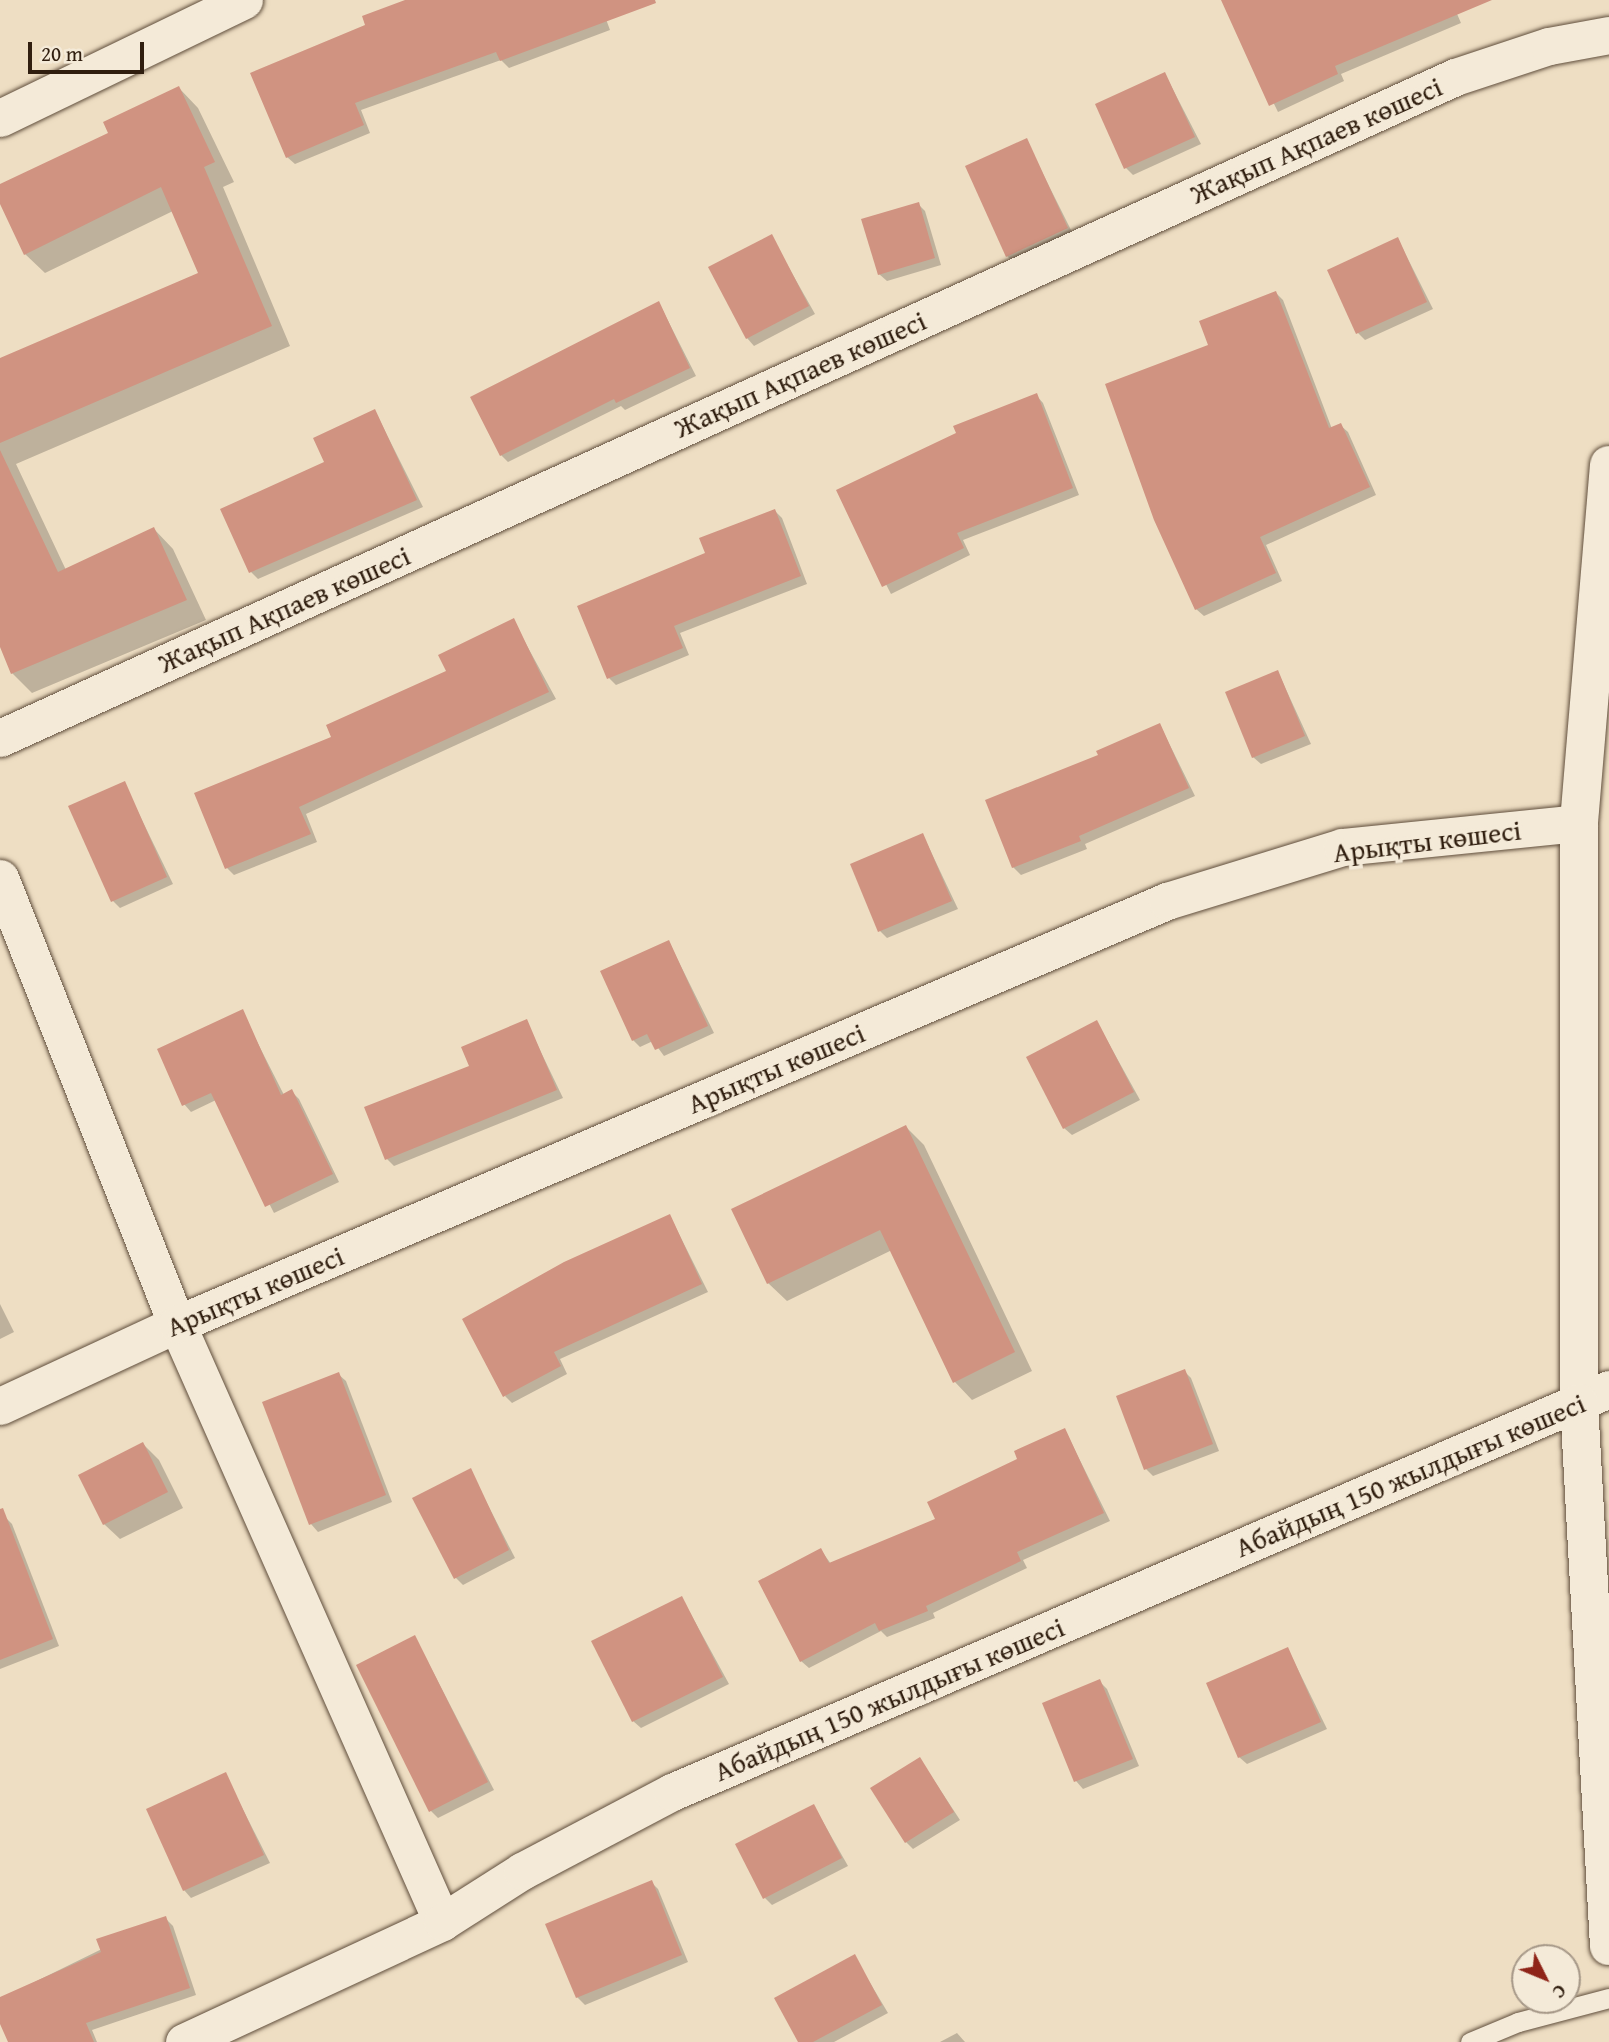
<!DOCTYPE html>
<meta charset="utf-8">
<style>
body{margin:0}
#map{position:relative;width:1609px;height:2042px;overflow:hidden;background:#eedec3;font-family:"Gentium Book Plus",serif}
div>[style]{position:absolute}
[style*='--x']{left:calc(var(--x)*1px);top:calc(var(--y)*1px);width:calc(var(--w)*1px);rotate:calc(var(--a)*1deg)}
.shadow>*{inset:0;background:#0003}
.building>*{inset:0;background:#d09381}
.roads{filter:drop-shadow(0 0 2px #604e3c) drop-shadow(0 0 2px #604e3c)}
.lane>*{height:19px;margin:-9.5px;padding:0 9.5px;transform-origin:9.5px;border-radius:9.5px;background:#f4ead8}
.street>*{height:37px;margin:-18.5px;padding:0 18.5px;transform-origin:18.5px;border-radius:18.5px;background:#f4ead8}
.secondary>*{height:38px;margin:-19px;padding:0 19px;transform-origin:19px;border-radius:19px;background:#f4ead8}
span{translate:-50% -50%;white-space:nowrap;text-align:center;line-height:1.15;-webkit-text-stroke:7px #f4ead8;paint-order:stroke}
.street-label{font-size:28px;color:#301e0f}
.north{position:absolute;left:1511px;top:1944px;width:70px;height:70px;box-sizing:border-box;background:#f4ead8;border:2px solid #a69888;border-radius:50%;rotate:133deg;font-size:19px;font-weight:700;line-height:28px;text-align:center;color:#301e0f}
.north::after{content:'';display:block;margin:auto;width:24px;height:32px;background:#8f2418;clip-path:polygon(50% 0,100% 100%,50% 72%,0 100%)}
.scale{position:absolute;left:28px;top:42px;width:116px;height:32px;box-sizing:border-box;border:4px solid #301e0f;border-top:0;padding-left:9px;font-size:21px;line-height:24px;white-space:nowrap;color:#301e0f;-webkit-text-stroke:5px #f4ead8;paint-order:stroke}
</style>
<div id="map">
<div class="shadow">
<i style="clip-path:polygon(410px 0,599px 0,610px 30px,509px 68px,501px 60px,361px 110px,370px 133px,295px 164px,287px 157px,367px 26px)"></i>
<i style="clip-path:polygon(1223px 0,1451px 0,1461px 23px,1341px 74px,1344px 81px,1278px 112px)"></i>
<i style="clip-path:polygon(1165px 74px,1201px 144px,1133px 175px,1126px 168px)"></i>
<i style="clip-path:polygon(179px 88px,198px 108px,234px 182px,223px 187px,290px 346px,16px 464px,66px 570px,154px 529px,173px 549px,206px 620px,32px 693px,12px 673px,0 643px,0 360px,200px 274px,173px 211px,45px 273px,25px 254px,0 200px,0 186px,111px 134px)"></i>
<i style="clip-path:polygon(1026px 140px,1074px 236px,1014px 263px,1007px 256px)"></i>
<i style="clip-path:polygon(918px 204px,925px 211px,941px 265px,887px 281px,879px 274px)"></i>
<i style="clip-path:polygon(771px 236px,815px 314px,754px 346px,747px 338px)"></i>
<i style="clip-path:polygon(1398px 239px,1433px 309px,1365px 340px,1358px 333px)"></i>
<i style="clip-path:polygon(1276px 293px,1283px 300px,1332px 429px,1340px 425px,1348px 432px,1376px 495px,1266px 545px,1282px 581px,1204px 616px,1196px 609px,1211px 346px)"></i>
<i style="clip-path:polygon(659px 303px,696px 376px,625px 410px,621px 406px,508px 462px,501px 455px)"></i>
<i style="clip-path:polygon(1036px 395px,1043px 403px,1079px 495px,963px 540px,970px 555px,891px 594px,838px 491px)"></i>
<i style="clip-path:polygon(375px 411px,423px 507px,258px 579px,251px 572px,326px 462px)"></i>
<i style="clip-path:polygon(775px 511px,782px 518px,807px 584px,680px 633px,689px 655px,616px 685px,609px 678px,707px 554px)"></i>
<i style="clip-path:polygon(513px 620px,556px 699px,306px 814px,317px 842px,234px 875px,227px 868px,333px 737px,449px 672px)"></i>
<i style="clip-path:polygon(1278px 672px,1311px 744px,1261px 764px,1253px 757px)"></i>
<i style="clip-path:polygon(1160px 725px,1195px 796px,1085px 844px,1087px 849px,1021px 875px,1013px 867px,988px 801px,1100px 756px)"></i>
<i style="clip-path:polygon(124px 783px,173px 884px,120px 908px,113px 901px)"></i>
<i style="clip-path:polygon(923px 835px,958px 909px,887px 938px,880px 931px)"></i>
<i style="clip-path:polygon(669px 942px,714px 1033px,664px 1056px,653px 1041px,640px 1047px,633px 1040px)"></i>
<i style="clip-path:polygon(242px 1012px,284px 1095px,292px 1092px,299px 1099px,339px 1182px,274px 1213px,216px 1100px,191px 1112px,184px 1104px)"></i>
<i style="clip-path:polygon(526px 1021px,563px 1098px,394px 1166px,387px 1159px,471px 1067px)"></i>
<i style="clip-path:polygon(1097px 1022px,1140px 1100px,1072px 1135px,1064px 1128px)"></i>
<i style="clip-path:polygon(906px 1127px,924px 1145px,1032px 1371px,972px 1400px,954px 1381px,892px 1250px,787px 1301px,768px 1283px)"></i>
<i style="clip-path:polygon(670px 1216px,708px 1292px,560px 1359px,567px 1374px,512px 1403px,505px 1396px)"></i>
<i style="clip-path:polygon(0 1304px,14px 1332px,0 1339px)"></i>
<i style="clip-path:polygon(1184px 1371px,1191px 1378px,1219px 1451px,1153px 1476px,1146px 1469px)"></i>
<i style="clip-path:polygon(338px 1374px,346px 1381px,392px 1502px,318px 1532px,311px 1524px)"></i>
<i style="clip-path:polygon(1065px 1430px,1110px 1521px,1023px 1560px,1027px 1568px,933px 1613px,935px 1618px,887px 1637px,881px 1631px,809px 1668px,801px 1661px,821px 1550px,831px 1564px,937px 1520px)"></i>
<i style="clip-path:polygon(143px 1444px,159px 1460px,183px 1508px,120px 1539px,104px 1524px)"></i>
<i style="clip-path:polygon(470px 1470px,515px 1558px,463px 1585px,456px 1578px)"></i>
<i style="clip-path:polygon(4px 1516px,12px 1524px,59px 1646px,0 1669px,0 1518px)"></i>
<i style="clip-path:polygon(682px 1598px,729px 1684px,641px 1728px,633px 1721px)"></i>
<i style="clip-path:polygon(415px 1637px,494px 1790px,438px 1818px,431px 1811px)"></i>
<i style="clip-path:polygon(1288px 1649px,1327px 1729px,1247px 1764px,1239px 1757px)"></i>
<i style="clip-path:polygon(1099px 1681px,1107px 1689px,1139px 1766px,1083px 1789px,1076px 1781px,1045px 1704px)"></i>
<i style="clip-path:polygon(920px 1759px,960px 1820px,913px 1849px,906px 1842px)"></i>
<i style="clip-path:polygon(225px 1774px,270px 1863px,191px 1898px,184px 1890px)"></i>
<i style="clip-path:polygon(814px 1806px,848px 1866px,772px 1905px,765px 1898px)"></i>
<i style="clip-path:polygon(651px 1882px,658px 1889px,688px 1962px,585px 2005px,577px 1997px)"></i>
<i style="clip-path:polygon(165px 1918px,173px 1926px,196px 1995px,92px 2030px,97px 2042px,10px 2042px,0 2020px,0 1999px)"></i>
<i style="clip-path:polygon(854px 1956px,888px 2013px,834px 2042px,800px 2042px)"></i>
<i style="clip-path:polygon(957px 2033px,965px 2042px,940px 2042px)"></i>
</div>
<div class="building">
<i style="clip-path:polygon(405px 0,655px 0,656px 3px,500px 61px,496px 52px,355px 103px,364px 125px,286px 158px,250px 73px,365px 25px,362px 16px)"></i>
<i style="clip-path:polygon(1221px 0,1492px 0,1335px 66px,1338px 74px,1269px 106px)"></i>
<i style="clip-path:polygon(1165px 72px,1195px 137px,1124px 169px,1095px 104px)"></i>
<i style="clip-path:polygon(179px 86px,215px 162px,204px 167px,272px 326px,0 443px,0 358px,198px 273px,161px 187px,24px 255px,0 204px,0 184px,108px 133px,103px 122px)"></i>
<i style="clip-path:polygon(1027px 138px,1068px 228px,1006px 257px,965px 166px)"></i>
<i style="clip-path:polygon(919px 202px,935px 258px,878px 275px,861px 219px)"></i>
<i style="clip-path:polygon(772px 234px,809px 306px,746px 339px,708px 267px)"></i>
<i style="clip-path:polygon(1398px 237px,1427px 302px,1356px 334px,1327px 270px)"></i>
<i style="clip-path:polygon(1276px 291px,1329px 428px,1341px 423px,1370px 487px,1260px 537px,1276px 573px,1195px 610px,1154px 520px,1105px 384px,1208px 345px,1199px 321px)"></i>
<i style="clip-path:polygon(659px 301px,690px 368px,616px 403px,614px 399px,500px 456px,470px 397px)"></i>
<i style="clip-path:polygon(1037px 393px,1073px 488px,957px 533px,964px 548px,882px 587px,836px 490px,956px 433px,953px 426px)"></i>
<i style="clip-path:polygon(375px 409px,417px 500px,249px 573px,220px 509px,324px 462px,313px 438px)"></i>
<i style="clip-path:polygon(0 450px,58px 572px,154px 527px,187px 600px,11px 674px,0 647px)"></i>
<i style="clip-path:polygon(775px 509px,801px 576px,674px 626px,683px 648px,607px 679px,577px 606px,705px 553px,699px 538px)"></i>
<i style="clip-path:polygon(514px 618px,549px 692px,299px 807px,311px 834px,225px 869px,194px 793px,331px 737px,326px 725px,446px 671px,438px 655px)"></i>
<i style="clip-path:polygon(1278px 670px,1305px 736px,1252px 758px,1225px 692px)"></i>
<i style="clip-path:polygon(1160px 723px,1189px 788px,1079px 836px,1081px 841px,1012px 868px,985px 800px,1098px 755px,1096px 751px)"></i>
<i style="clip-path:polygon(125px 781px,167px 877px,111px 902px,68px 806px)"></i>
<i style="clip-path:polygon(923px 833px,952px 901px,878px 932px,850px 864px)"></i>
<i style="clip-path:polygon(669px 940px,708px 1026px,655px 1050px,647px 1034px,632px 1041px,600px 971px)"></i>
<i style="clip-path:polygon(243px 1009px,281px 1095px,292px 1089px,333px 1174px,265px 1207px,211px 1093px,182px 1106px,157px 1049px)"></i>
<i style="clip-path:polygon(527px 1019px,557px 1090px,385px 1160px,364px 1107px,469px 1066px,461px 1047px)"></i>
<i style="clip-path:polygon(1097px 1020px,1134px 1092px,1063px 1129px,1026px 1057px)"></i>
<i style="clip-path:polygon(906px 1125px,1015px 1352px,953px 1383px,880px 1230px,767px 1284px,731px 1209px)"></i>
<i style="clip-path:polygon(670px 1214px,702px 1284px,554px 1352px,561px 1366px,503px 1397px,462px 1319px,564px 1262px)"></i>
<i style="clip-path:polygon(1185px 1369px,1213px 1444px,1144px 1470px,1116px 1396px)"></i>
<i style="clip-path:polygon(339px 1372px,386px 1495px,309px 1525px,262px 1402px)"></i>
<i style="clip-path:polygon(1065px 1428px,1104px 1513px,1017px 1552px,1021px 1561px,926px 1606px,928px 1611px,879px 1631px,875px 1623px,800px 1662px,758px 1581px,821px 1548px,829px 1563px,935px 1519px,927px 1502px,1017px 1459px,1014px 1451px)"></i>
<i style="clip-path:polygon(143px 1442px,168px 1492px,103px 1525px,78px 1475px)"></i>
<i style="clip-path:polygon(471px 1468px,509px 1550px,454px 1579px,412px 1498px)"></i>
<i style="clip-path:polygon(3px 1508px,53px 1639px,0 1660px,0 1509px)"></i>
<i style="clip-path:polygon(682px 1596px,723px 1677px,632px 1722px,591px 1641px)"></i>
<i style="clip-path:polygon(415px 1635px,488px 1782px,429px 1812px,356px 1665px)"></i>
<i style="clip-path:polygon(1288px 1647px,1321px 1722px,1238px 1758px,1206px 1683px)"></i>
<i style="clip-path:polygon(1100px 1679px,1133px 1759px,1074px 1782px,1042px 1703px)"></i>
<i style="clip-path:polygon(920px 1757px,954px 1812px,905px 1843px,870px 1788px)"></i>
<i style="clip-path:polygon(226px 1772px,264px 1855px,183px 1891px,146px 1809px)"></i>
<i style="clip-path:polygon(814px 1804px,842px 1858px,763px 1899px,735px 1844px)"></i>
<i style="clip-path:polygon(652px 1880px,682px 1955px,576px 1998px,545px 1924px)"></i>
<i style="clip-path:polygon(166px 1916px,190px 1988px,86px 2023px,94px 2042px,8px 2042px,0 2024px,0 1997px,101px 1952px,96px 1939px)"></i>
<i style="clip-path:polygon(855px 1954px,882px 2005px,813px 2042px,798px 2042px,774px 1998px)"></i>
</div>
<div class="roads">
<div class="lane">
<i style="--x:1470;--y:2042;--w:52;--a:-22.6"></i>
<i style="--x:1518;--y:2022;--w:94;--a:-14.8"></i>
</div>
<div class="street">
<i style="--x:0;--y:118;--w:271;--a:-25.8"></i>
<i style="--x:0;--y:738;--w:1598;--a:-24.43"></i>
<i style="--x:1455;--y:77;--w:99;--a:-18.3"></i>
<i style="--x:1549;--y:46;--w:61;--a:-10.4"></i>
<i style="--x:0;--y:878;--w:480;--a:68.4"></i>
<i style="--x:177;--y:1324;--w:654;--a:66.1"></i>
<i style="--x:0;--y:1406;--w:195;--a:-24.9"></i>
<i style="--x:177;--y:1324;--w:1077;--a:-23.14"></i>
<i style="--x:1167;--y:901;--w:183;--a:-17.1"></i>
<i style="--x:1342;--y:847;--w:238;--a:-5.8"></i>
<i style="--x:184;--y:2042;--w:285;--a:-24.9"></i>
<i style="--x:442;--y:1922;--w:95;--a:-32.5"></i>
<i style="--x:522;--y:1871;--w:170;--a:-27.8"></i>
<i style="--x:672;--y:1792;--w:1020;--a:-23.27"></i>
</div>
<div class="secondary">
<i style="--x:1609;--y:465;--w:359;--a:94.8"></i>
<i style="--x:1579;--y:823;--w:580;--a:90"></i>
<i style="--x:1579;--y:1403;--w:544;--a:86.84"></i>
</div>
</div>
<div class="street-label">
<span style="left:1316px;top:140px;rotate:-24deg">Жақып Ақпаев көшесі</span>
<span style="left:800px;top:374px;rotate:-24deg">Жақып Ақпаев көшесі</span>
<span style="left:284px;top:609px;rotate:-24deg">Жақып Ақпаев көшесі</span>
<span style="left:1427px;top:841px;rotate:-7deg">Арықты көшесі</span>
<span style="left:776px;top:1068px;rotate:-23deg">Арықты көшесі</span>
<span style="left:255px;top:1291px;rotate:-23deg">Арықты көшесі</span>
<span style="left:1410px;top:1475px;rotate:-23deg">Абайдың 150 жылдығы көшесі</span>
<span style="left:889px;top:1699px;rotate:-23deg">Абайдың 150 жылдығы көшесі</span>
</div>
<div class="north">С</div>
<div class="scale">20 m</div>
</div>
